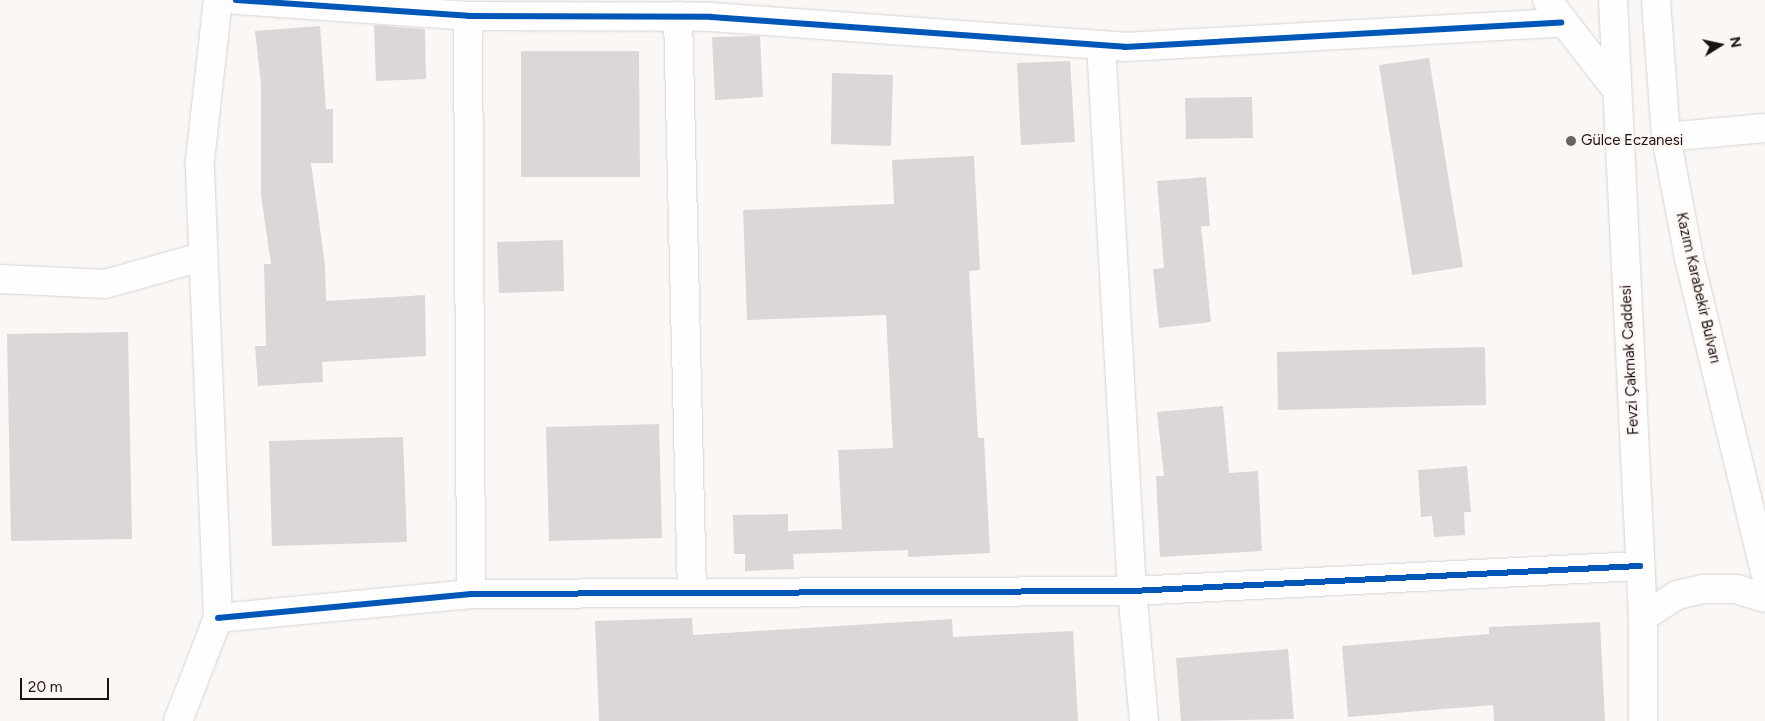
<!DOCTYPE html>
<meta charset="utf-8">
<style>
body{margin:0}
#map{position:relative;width:1765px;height:721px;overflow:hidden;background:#fbf7f5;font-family:Figtree,sans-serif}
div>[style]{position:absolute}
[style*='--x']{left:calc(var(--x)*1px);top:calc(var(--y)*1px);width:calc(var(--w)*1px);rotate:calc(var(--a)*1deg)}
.building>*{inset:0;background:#dcd7d7}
.roads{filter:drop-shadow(0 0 1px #d8d3d0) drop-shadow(0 0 1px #d8d3d0)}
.minor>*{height:28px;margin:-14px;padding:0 14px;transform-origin:14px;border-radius:14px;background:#fefefe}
.major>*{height:28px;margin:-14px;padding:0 14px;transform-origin:14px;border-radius:14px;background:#fefefe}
.cycleway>*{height:6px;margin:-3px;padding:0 3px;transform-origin:3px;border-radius:3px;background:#0057b8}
.dots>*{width:14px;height:14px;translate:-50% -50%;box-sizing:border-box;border:2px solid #fdf6f3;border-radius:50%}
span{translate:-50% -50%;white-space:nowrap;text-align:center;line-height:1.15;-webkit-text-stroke:4.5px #fdf6f3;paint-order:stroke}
.poi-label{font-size:15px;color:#191311}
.left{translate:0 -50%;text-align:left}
.street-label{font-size:15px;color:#191311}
.north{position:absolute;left:1695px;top:20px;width:50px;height:50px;-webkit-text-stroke:4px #fdf6f3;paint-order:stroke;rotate:80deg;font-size:14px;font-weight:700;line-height:20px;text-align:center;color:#191311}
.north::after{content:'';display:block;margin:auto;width:18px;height:22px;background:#191311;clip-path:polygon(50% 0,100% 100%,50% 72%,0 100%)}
.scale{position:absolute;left:20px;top:678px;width:89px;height:22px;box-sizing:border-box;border:2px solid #191311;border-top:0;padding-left:6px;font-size:15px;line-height:18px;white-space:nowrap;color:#191311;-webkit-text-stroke:4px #fdf6f3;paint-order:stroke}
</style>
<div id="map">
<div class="building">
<i style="clip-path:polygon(374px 25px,425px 29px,426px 79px,376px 81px)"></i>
<i style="clip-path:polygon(320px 26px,326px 109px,333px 109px,333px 163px,311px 163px,325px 265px,326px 301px,425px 295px,426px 356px,322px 362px,323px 382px,258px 386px,255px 346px,266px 346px,264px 264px,271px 264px,261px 195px,261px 84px,255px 31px)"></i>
<i style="clip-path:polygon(760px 36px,763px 97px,715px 100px,712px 37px)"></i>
<i style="clip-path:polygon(521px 51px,639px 51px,640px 177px,521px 177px)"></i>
<i style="clip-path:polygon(1429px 58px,1463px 267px,1412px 275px,1379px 65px)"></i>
<i style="clip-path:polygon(1070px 61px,1075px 142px,1021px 145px,1017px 63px)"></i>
<i style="clip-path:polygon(832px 73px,893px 75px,891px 146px,831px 144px)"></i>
<i style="clip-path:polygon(1252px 97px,1253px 138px,1186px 139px,1185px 98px)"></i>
<i style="clip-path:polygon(974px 156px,980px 270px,969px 271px,978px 438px,984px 438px,990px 553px,908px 557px,908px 550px,793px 554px,794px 569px,745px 571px,745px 554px,734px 554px,733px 515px,788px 514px,788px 531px,842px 529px,838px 450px,893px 448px,886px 315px,747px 320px,743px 210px,894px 204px,892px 160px)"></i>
<i style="clip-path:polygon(1206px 177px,1210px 226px,1201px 226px,1211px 322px,1159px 328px,1153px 269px,1164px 268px,1157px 181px)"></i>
<i style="clip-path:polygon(563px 240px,564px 291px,499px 293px,497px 242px)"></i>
<i style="clip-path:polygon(128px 332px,132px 539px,11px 541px,7px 334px)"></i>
<i style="clip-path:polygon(1485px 347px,1486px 405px,1278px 410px,1277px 352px)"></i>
<i style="clip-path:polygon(1223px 406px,1229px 473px,1258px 471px,1262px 551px,1160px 557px,1156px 476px,1164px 476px,1157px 412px)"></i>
<i style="clip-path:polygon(659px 424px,662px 538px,549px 541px,546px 427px)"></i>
<i style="clip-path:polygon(403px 437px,407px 542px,272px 546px,269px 441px)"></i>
<i style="clip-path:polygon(1467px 466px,1471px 512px,1464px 512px,1465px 535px,1434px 537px,1432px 516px,1421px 517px,1418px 470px)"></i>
<i style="clip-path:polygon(692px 618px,693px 635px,952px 619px,953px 637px,1073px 631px,1078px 721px,599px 721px,595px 621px)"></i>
<i style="clip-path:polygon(1600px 622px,1605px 721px,1494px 721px,1493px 705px,1348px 717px,1342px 646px,1489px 634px,1489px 627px)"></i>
<i style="clip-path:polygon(1288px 649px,1294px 719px,1181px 721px,1176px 658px)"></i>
</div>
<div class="roads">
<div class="minor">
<i style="--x:236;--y:0;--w:233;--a:3.9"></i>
<i style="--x:468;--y:16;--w:243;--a:0.2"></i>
<i style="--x:711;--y:17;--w:415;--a:4.1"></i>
<i style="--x:1125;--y:47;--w:437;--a:-3.2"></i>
<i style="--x:1547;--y:0;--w:113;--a:52.2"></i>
<i style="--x:468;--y:16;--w:578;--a:89.7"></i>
<i style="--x:678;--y:16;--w:576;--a:88.61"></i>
<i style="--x:1101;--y:45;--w:547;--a:86.75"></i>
<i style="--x:1132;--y:591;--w:131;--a:84.7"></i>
<i style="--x:1666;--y:137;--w:99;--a:-5.2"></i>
<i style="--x:0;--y:279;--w:105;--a:2.7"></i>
<i style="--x:105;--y:284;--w:101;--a:-15.6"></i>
<i style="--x:218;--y:618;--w:254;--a:-5.4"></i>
<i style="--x:471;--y:594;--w:661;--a:-0.26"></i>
<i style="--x:1132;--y:591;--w:509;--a:-2.82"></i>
<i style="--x:178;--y:721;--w:110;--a:-68.8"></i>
<i style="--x:218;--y:618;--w:458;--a:-92.3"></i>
<i style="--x:200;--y:160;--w:161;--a:-83.6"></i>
</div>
<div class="major">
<i style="--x:1613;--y:0;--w:618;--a:87.22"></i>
<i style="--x:1643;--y:617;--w:104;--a:90"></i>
<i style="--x:1656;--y:0;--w:137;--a:85.8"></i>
<i style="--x:1666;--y:137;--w:123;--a:79.2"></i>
<i style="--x:1689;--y:258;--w:323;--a:76.4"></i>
<i style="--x:1643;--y:617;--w:40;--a:-32.9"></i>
<i style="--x:1677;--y:595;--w:26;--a:-13"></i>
<i style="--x:1702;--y:589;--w:34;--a:0"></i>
<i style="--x:1736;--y:589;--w:30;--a:17"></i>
</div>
</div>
<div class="cycleway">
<i style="--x:236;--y:0;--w:233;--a:3.9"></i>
<i style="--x:468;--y:16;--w:243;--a:0.2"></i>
<i style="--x:711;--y:17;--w:415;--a:4.1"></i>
<i style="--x:1125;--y:47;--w:437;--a:-3.2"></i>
<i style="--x:218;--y:618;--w:254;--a:-5.4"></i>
<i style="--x:471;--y:594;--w:661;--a:-0.26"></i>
<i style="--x:1132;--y:591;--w:509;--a:-2.82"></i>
</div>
<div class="dots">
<i style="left:1571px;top:141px;background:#686361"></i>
</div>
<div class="poi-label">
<span class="left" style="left:1581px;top:141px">Gülce Eczanesi</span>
</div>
<div class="street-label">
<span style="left:1698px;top:288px;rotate:77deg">Kazım Karabekir Bulvarı</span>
<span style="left:1630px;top:360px;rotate:-93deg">Fevzi Çakmak Caddesi</span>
</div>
<div class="north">N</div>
<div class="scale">20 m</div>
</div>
